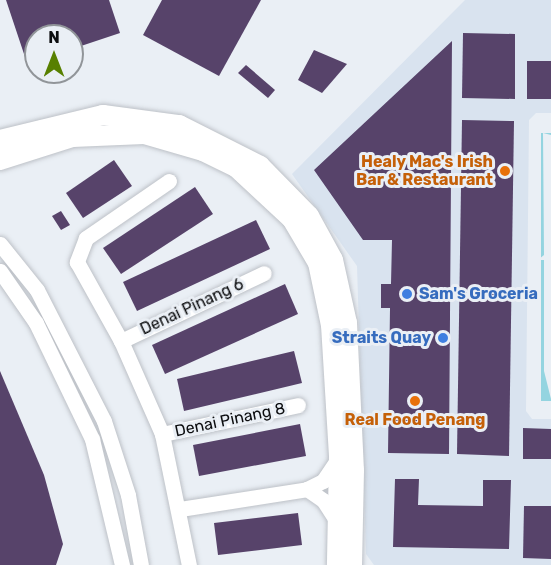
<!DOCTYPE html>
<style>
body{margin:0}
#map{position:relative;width:551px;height:565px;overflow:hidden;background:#eaeff5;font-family:Rubik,sans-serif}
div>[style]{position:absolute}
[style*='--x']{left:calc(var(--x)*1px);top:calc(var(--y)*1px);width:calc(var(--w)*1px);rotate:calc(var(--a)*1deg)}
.built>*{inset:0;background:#d9e3ef}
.water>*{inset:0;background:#94d4e0}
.pier>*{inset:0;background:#eaeff5}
.building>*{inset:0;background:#57436a}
.roads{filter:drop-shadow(0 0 2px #bdc1c7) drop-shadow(0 0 2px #bdc1c7)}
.minor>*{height:15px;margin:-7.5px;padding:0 7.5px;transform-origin:7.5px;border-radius:7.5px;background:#fff}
.major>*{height:20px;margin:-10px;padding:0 10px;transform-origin:10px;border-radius:10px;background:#fff}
.dots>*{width:16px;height:16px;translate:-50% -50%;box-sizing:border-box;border:3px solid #eaeff5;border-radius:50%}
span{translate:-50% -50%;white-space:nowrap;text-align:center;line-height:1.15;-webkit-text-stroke:6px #eaeff5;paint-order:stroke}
.food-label{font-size:16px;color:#c56008;font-weight:700}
.right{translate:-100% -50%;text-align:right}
.shop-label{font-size:16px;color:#366cbe;font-weight:700}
.left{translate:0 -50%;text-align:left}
.street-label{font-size:16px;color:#0c0d0f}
.north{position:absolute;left:24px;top:24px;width:60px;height:60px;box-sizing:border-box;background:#eaeff5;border:2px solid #919599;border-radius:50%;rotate:0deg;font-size:16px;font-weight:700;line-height:24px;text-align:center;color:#0c0d0f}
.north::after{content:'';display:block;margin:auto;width:21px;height:27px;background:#588000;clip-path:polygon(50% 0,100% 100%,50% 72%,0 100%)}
</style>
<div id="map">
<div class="built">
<i style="clip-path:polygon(465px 0,551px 0,551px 113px,536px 113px,529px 120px,526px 411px,532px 419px,551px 419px,551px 565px,374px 565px,366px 554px,357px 266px,292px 174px)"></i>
</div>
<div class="water">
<i style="clip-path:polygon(541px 133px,551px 133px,551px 401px,541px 401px)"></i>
</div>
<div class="pier">
<i style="clip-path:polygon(543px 133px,551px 135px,551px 399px,544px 371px,544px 260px,538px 260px,544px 255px)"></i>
</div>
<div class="building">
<i style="clip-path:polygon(6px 0,109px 0,120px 33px,72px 49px,72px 36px,36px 36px,36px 60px,27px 63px)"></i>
<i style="clip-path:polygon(162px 0,261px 0,219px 76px,143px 35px)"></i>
<i style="clip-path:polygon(463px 33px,515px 34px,515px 99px,462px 98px)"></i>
<i style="clip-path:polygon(452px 41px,449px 454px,388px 453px,390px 308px,381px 308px,381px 284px,391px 284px,392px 240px,363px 240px,314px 170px)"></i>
<i style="clip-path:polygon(314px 50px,347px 64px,322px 93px,298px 80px)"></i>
<i style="clip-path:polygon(527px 61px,551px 61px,551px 99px,527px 99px)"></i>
<i style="clip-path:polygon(246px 65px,275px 90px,268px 98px,238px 73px)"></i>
<i style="clip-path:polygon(462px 120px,514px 121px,509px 456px,457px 454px)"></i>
<i style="clip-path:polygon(114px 160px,132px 186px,83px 218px,66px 193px)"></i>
<i style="clip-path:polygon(195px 187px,213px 214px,121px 274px,103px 248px)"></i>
<i style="clip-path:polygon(61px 211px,70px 225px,61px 230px,52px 216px)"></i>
<i style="clip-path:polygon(256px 220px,270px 249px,137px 311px,123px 282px)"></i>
<i style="clip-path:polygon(285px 284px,298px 314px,165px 374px,152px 345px)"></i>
<i style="clip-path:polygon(294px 351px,302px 383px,184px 411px,177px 379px)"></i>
<i style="clip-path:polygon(0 371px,44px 475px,63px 544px,56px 565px,0 565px)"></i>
<i style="clip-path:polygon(300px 424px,306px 456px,199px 476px,193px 445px)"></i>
<i style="clip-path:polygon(523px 428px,551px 429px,551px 459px,523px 459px)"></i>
<i style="clip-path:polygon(395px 479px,419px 479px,418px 505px,483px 506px,483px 480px,511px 480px,509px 549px,393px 547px)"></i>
<i style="clip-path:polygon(524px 506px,551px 506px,551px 559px,523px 558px)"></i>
<i style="clip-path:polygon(298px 513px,302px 545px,218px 555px,214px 523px)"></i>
</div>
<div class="roads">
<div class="minor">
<i style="--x:169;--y:181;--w:101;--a:145.5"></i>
<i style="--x:86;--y:238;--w:26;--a:111"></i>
<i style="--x:77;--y:262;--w:90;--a:60.9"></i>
<i style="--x:121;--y:341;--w:102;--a:66.2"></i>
<i style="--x:162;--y:434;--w:134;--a:78.4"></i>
<i style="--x:0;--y:244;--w:59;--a:51.2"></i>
<i style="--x:37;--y:290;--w:147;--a:62.9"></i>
<i style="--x:104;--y:421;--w:78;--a:72"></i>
<i style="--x:128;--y:495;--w:71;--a:79.5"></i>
<i style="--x:0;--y:271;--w:63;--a:55.3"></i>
<i style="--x:36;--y:323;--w:129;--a:64.2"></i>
<i style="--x:92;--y:439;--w:130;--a:76.6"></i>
<i style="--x:121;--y:341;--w:158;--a:-25.4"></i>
<i style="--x:162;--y:434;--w:139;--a:-12"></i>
<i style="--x:307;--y:489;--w:19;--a:35"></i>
<i style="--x:323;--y:500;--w:27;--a:57"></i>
<i style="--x:180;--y:509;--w:129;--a:-8.9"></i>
<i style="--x:307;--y:489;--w:18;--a:-27"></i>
<i style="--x:323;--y:481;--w:29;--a:-56"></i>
</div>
<div class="major">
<i style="--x:0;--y:140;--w:106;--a:-13.6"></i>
<i style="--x:103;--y:115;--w:77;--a:7.5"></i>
<i style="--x:179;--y:125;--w:91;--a:26.8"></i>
<i style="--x:260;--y:166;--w:70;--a:45.6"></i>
<i style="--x:309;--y:216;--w:50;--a:61.4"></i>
<i style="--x:333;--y:260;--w:65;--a:77.5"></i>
<i style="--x:347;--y:323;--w:147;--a:87.3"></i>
<i style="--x:354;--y:470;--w:95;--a:91.2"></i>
<i style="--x:0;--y:160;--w:76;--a:-17.7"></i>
<i style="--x:72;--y:137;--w:72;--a:-2.4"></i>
<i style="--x:144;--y:134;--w:61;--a:16.1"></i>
<i style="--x:203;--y:151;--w:37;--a:26"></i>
<i style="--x:236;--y:167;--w:76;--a:42.9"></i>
<i style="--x:292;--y:219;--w:51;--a:59.4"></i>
<i style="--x:318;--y:263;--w:63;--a:78.2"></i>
<i style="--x:331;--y:325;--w:132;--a:86.5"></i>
<i style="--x:339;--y:457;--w:108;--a:91.1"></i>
</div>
</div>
<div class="dots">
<i style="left:505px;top:171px;background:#e8710a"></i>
<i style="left:407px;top:294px;background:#3f7fe0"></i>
<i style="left:443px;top:338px;background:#3f7fe0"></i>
<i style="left:415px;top:401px;background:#e8710a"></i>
</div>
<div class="food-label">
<span class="right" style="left:493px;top:171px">Healy Mac's Irish<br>Bar &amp; Restaurant</span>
<span style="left:415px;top:420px">Real Food Penang</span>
</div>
<div class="shop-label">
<span class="left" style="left:419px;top:294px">Sam's Groceria</span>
<span class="right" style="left:431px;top:338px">Straits Quay</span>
</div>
<div class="street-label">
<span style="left:192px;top:307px;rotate:-25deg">Denai Pinang 6</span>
<span style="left:230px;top:420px;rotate:-12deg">Denai Pinang 8</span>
</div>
<div class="north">N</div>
</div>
